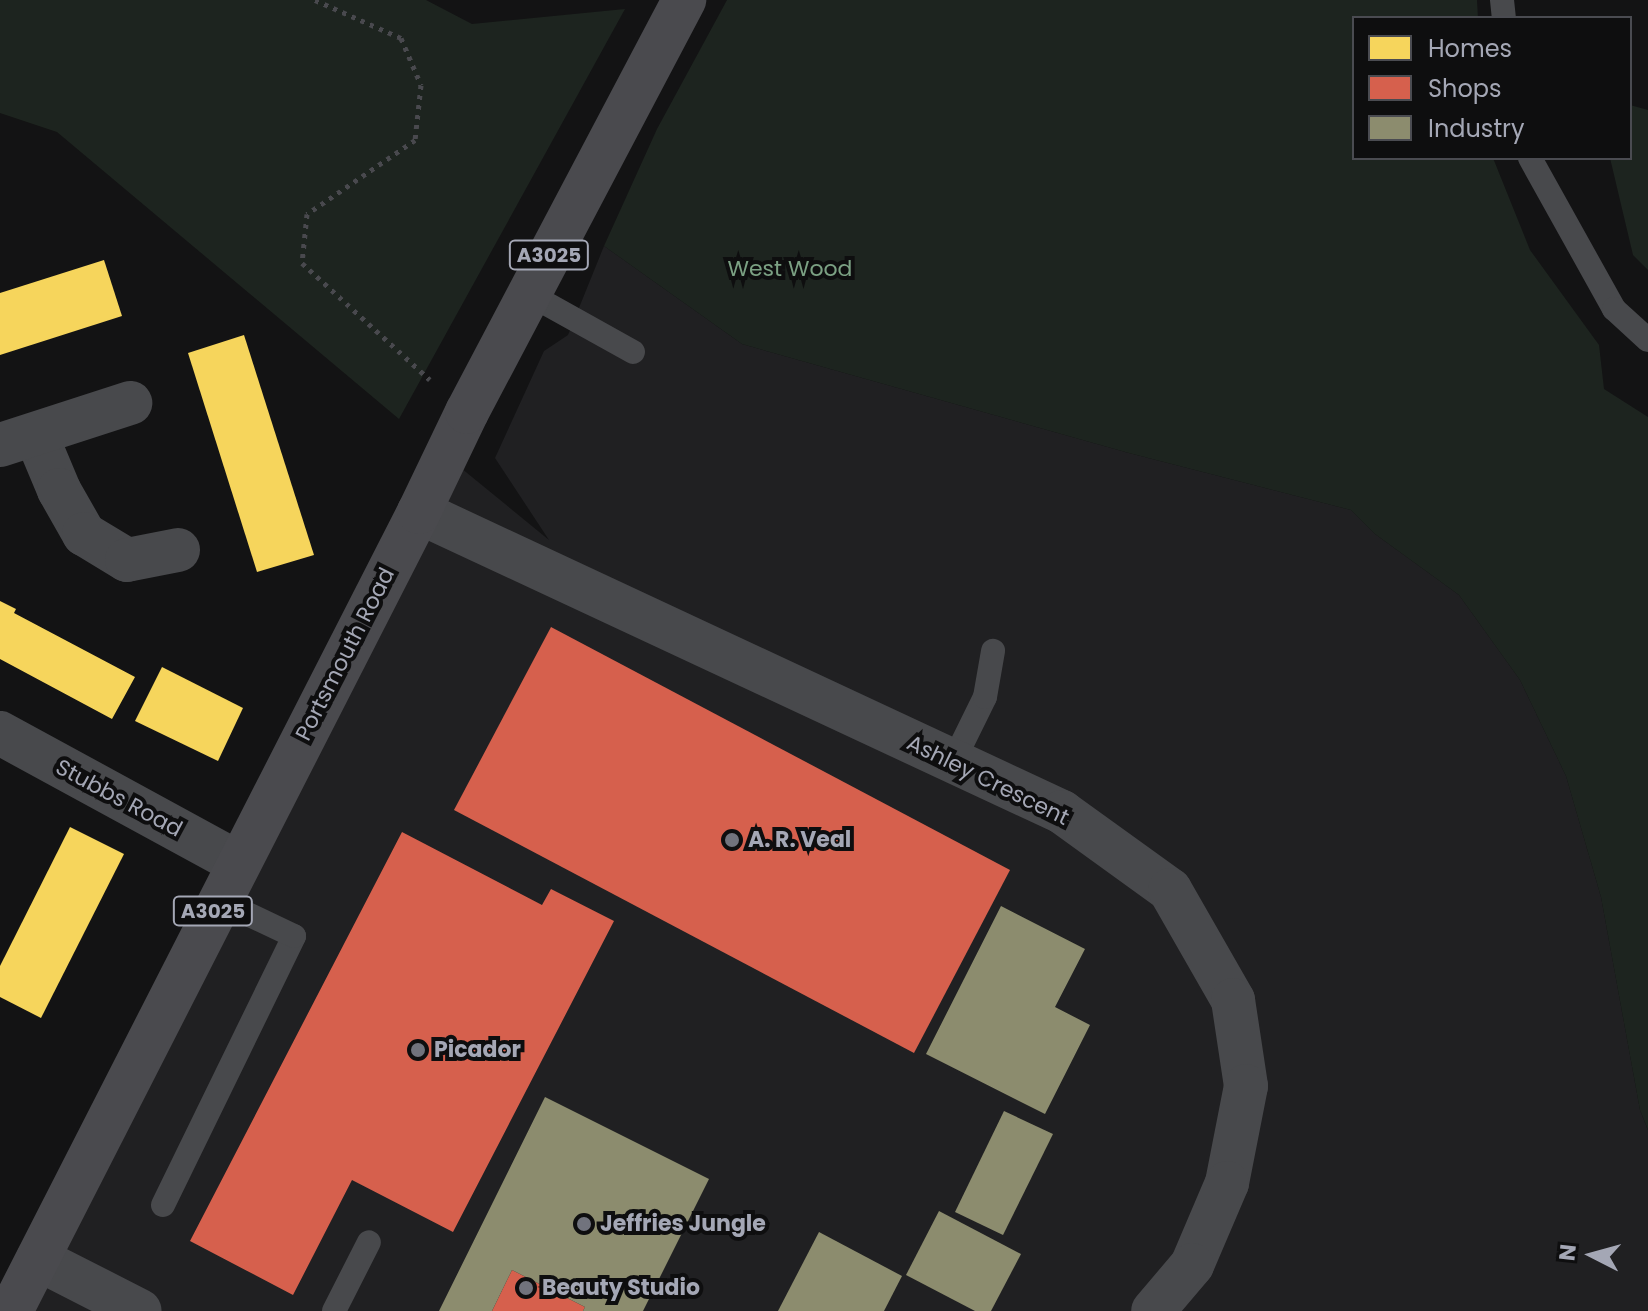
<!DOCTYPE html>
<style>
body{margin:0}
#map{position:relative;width:1648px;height:1311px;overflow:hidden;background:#131314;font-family:Poppins,sans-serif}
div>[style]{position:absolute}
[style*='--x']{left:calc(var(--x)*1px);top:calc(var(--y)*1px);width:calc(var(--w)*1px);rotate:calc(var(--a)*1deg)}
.built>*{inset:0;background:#202022}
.green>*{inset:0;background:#1d241f}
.homes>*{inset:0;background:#f6d55c}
.shops>*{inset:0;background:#d6604d}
.industry>*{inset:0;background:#8c8c6e}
.path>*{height:5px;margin-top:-2.5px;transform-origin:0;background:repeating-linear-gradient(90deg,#49494e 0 4px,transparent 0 10px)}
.service>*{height:24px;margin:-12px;padding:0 12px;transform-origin:12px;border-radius:12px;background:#48494c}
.minor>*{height:44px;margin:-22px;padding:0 22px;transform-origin:22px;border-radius:22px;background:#48494c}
.primary>*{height:44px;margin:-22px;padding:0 22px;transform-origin:22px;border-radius:22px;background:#4a4a4e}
.dots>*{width:22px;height:22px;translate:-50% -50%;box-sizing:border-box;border:4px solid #0e0e0f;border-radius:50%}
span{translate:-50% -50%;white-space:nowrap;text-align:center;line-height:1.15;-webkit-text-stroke:8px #0e0e0f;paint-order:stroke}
.shield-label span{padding:2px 6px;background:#0e0e0f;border:2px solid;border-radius:6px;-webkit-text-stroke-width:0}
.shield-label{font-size:20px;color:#a4a7b5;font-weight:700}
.park-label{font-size:22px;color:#7ba083}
.street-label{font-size:22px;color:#a4a7b5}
.poi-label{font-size:22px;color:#a4a7b5;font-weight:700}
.left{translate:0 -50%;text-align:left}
.legend{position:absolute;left:1352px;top:16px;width:280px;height:144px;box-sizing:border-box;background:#0e0e0f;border:2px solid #4a4b51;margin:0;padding:10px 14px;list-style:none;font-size:24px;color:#a4a7b5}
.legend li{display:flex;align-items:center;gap:16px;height:40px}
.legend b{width:40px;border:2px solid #4a4b51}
.north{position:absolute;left:1552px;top:1215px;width:80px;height:80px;-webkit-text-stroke:6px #0e0e0f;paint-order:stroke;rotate:276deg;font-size:22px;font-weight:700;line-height:32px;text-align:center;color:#a4a7b5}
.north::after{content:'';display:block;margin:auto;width:28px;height:36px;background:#a4a7b5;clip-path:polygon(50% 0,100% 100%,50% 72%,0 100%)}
</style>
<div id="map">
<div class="built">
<i style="clip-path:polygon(604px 246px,742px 344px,1129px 453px,1351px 510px,1375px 534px,1459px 595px,1520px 680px,1566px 776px,1601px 897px,1640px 1110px,1648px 1130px,1648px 1311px,22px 1311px,445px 455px,549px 540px,495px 458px,544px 351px,568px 335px)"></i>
</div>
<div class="green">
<i style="clip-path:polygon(0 0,426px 0,472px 24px,625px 9px,399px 419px,57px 132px,0 113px)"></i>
<i style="clip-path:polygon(727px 0,1477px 0,1478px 18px,1354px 18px,1354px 158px,1493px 158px,1530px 250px,1599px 345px,1604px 389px,1648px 417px,1648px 1130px,1640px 1110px,1601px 897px,1566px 776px,1520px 680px,1459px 595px,1375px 534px,1351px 510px,1129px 453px,742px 344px,604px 246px,657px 129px)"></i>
<i style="clip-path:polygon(1630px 105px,1648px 110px,1648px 270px,1633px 255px,1610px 158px,1630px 158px)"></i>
</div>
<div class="homes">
<i style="clip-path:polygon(104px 260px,122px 316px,0 355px,0 293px)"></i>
<i style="clip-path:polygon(244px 335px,314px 555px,257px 572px,188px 353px)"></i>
<i style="clip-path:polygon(0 601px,16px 609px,14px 613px,135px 677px,112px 719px,0 659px)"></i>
<i style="clip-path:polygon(162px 667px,243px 708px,218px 761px,135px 721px)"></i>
<i style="clip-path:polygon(70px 827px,124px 854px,41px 1018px,0 997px,0 966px)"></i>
</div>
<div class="shops">
<i style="clip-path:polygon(551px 627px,1010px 870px,914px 1053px,454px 810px)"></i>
<i style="clip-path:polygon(402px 832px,542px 905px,551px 889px,614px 921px,453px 1232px,352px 1180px,293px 1295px,190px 1241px)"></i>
<i style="clip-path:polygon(512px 1270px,585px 1307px,583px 1311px,492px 1311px)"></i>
</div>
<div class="industry">
<i style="clip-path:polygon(1001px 906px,1085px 949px,1055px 1007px,1090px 1025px,1045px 1114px,926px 1054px)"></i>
<i style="clip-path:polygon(545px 1097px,709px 1179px,643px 1311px,583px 1311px,585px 1307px,512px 1270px,492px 1311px,439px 1311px)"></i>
<i style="clip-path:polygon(1004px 1111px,1053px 1134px,1003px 1235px,955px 1212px)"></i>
<i style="clip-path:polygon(939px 1211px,1021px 1254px,991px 1311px,975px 1311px,906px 1275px)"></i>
<i style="clip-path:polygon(819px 1232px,902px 1276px,884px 1311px,778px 1311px)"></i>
</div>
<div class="path">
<i style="--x:315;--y:0;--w:94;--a:23.8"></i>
<i style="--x:401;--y:38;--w:51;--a:66.9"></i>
<i style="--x:421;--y:85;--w:55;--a:96.2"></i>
<i style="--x:415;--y:140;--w:131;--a:145.6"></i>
<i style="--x:307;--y:214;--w:49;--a:95.8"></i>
<i style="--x:302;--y:263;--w:173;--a:42.4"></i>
</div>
<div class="service">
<i style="--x:1502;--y:0;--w:18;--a:84"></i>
<i style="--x:1530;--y:158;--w:173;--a:60.9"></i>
<i style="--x:1614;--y:309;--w:46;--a:42.4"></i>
<i style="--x:529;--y:294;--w:119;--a:29.1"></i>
<i style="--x:953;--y:762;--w:72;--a:-63.8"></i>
<i style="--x:985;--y:697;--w:47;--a:-80.1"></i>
<i style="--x:163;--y:1205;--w:299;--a:-64"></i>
<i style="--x:294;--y:936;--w:84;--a:-154.7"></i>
<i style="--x:334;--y:1311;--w:77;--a:-63.1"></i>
</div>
<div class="minor">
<i style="--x:36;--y:435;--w:60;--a:67.3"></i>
<i style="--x:59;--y:490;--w:51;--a:60.4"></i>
<i style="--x:84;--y:534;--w:50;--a:31.2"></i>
<i style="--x:127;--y:560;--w:52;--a:-11.1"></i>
<i style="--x:0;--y:445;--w:137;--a:-17.9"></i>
<i style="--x:419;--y:512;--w:710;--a:25.01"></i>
<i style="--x:1062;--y:812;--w:133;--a:35.8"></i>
<i style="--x:1170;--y:890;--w:127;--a:60.2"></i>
<i style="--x:1233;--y:1000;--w:87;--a:81.4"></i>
<i style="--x:1246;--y:1086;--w:99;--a:101.1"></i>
<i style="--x:1227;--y:1183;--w:89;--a:113.1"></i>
<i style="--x:1192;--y:1265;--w:60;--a:130.3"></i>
<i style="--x:0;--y:733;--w:270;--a:28.6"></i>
<i style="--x:38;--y:1259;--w:114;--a:27"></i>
</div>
<div class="primary">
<i style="--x:11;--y:1311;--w:897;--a:-62.95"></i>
<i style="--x:419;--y:512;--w:111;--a:-64.4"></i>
<i style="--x:467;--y:412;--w:466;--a:-62.2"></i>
</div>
<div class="dots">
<i style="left:732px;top:840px;background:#71737d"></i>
<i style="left:418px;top:1050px;background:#71737d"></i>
<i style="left:584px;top:1224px;background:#71737d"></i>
<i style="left:526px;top:1288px;background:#71737d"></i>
</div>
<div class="shield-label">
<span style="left:549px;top:255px">A3025</span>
<span style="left:213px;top:911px">A3025</span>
</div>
<div class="park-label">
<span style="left:790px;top:269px">West Wood</span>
</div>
<div class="street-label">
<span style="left:345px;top:654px;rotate:-63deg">Portsmouth Road</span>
<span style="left:988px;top:780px;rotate:26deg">Ashley Crescent</span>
<span style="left:119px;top:798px;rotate:28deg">Stubbs Road</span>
</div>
<div class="poi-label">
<span class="left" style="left:748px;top:840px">A. R. Veal</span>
<span class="left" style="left:434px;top:1050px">Picador</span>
<span class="left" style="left:600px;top:1224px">Jeffries Jungle</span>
<span class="left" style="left:542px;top:1288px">Beauty Studio</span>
</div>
<ul class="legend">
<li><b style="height:22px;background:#f6d55c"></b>Homes</li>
<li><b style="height:22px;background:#d6604d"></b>Shops</li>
<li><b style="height:22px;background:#8c8c6e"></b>Industry</li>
</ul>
<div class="north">N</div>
</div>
